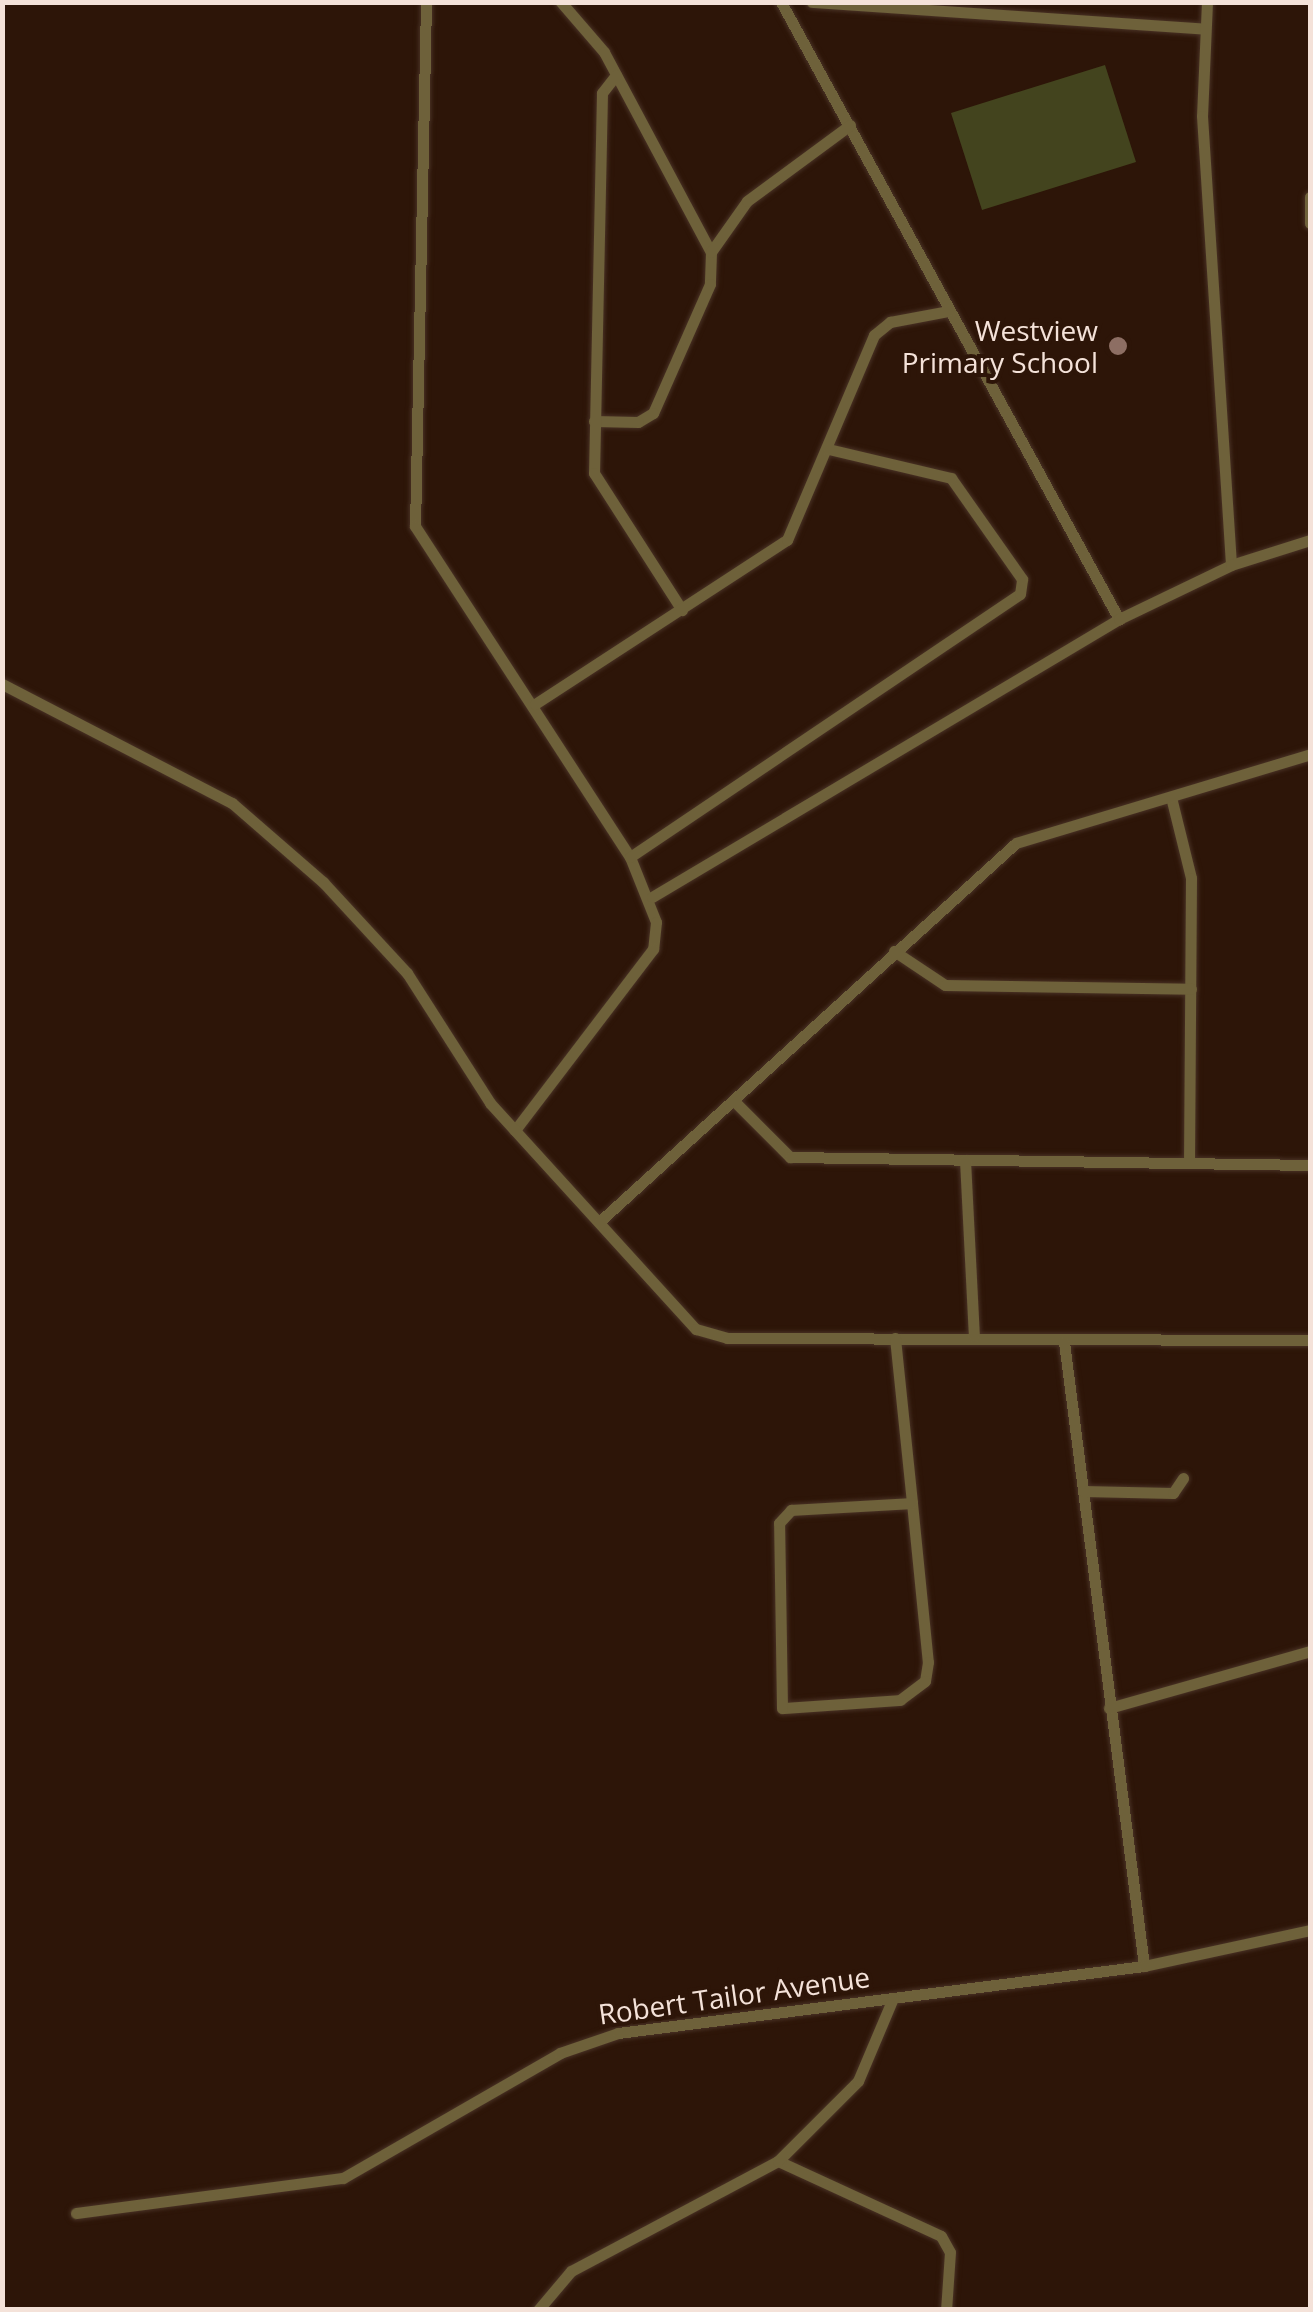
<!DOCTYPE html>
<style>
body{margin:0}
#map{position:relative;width:1313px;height:2312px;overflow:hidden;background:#2d1508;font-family:"Open Sans",sans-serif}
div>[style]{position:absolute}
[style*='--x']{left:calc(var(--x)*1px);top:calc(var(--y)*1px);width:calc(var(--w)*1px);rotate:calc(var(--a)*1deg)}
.green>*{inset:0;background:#43441e}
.roads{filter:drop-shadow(0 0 2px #493225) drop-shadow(0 0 2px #493225)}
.minor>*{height:11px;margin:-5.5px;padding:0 5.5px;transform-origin:5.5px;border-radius:5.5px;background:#6e613a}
.dots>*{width:28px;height:28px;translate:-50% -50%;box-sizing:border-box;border:5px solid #2d1508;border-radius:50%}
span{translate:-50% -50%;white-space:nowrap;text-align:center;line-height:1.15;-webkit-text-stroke:8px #2d1508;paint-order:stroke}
.poi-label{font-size:28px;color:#f4e2d9}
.right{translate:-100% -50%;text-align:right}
.street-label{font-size:28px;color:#f4e2d9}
.frame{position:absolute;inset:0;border:5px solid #f4e2d9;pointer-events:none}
</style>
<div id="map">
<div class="green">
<i style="clip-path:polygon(1105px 65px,1136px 162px,982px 210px,951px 113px)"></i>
</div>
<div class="roads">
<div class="minor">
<i style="--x:426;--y:2;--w:524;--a:91.2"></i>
<i style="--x:415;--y:526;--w:395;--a:57"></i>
<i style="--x:630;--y:857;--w:70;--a:68.2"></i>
<i style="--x:656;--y:922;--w:27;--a:96"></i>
<i style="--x:653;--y:949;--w:228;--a:127.3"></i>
<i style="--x:561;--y:2;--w:66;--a:49.3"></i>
<i style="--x:604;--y:52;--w:227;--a:61.9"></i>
<i style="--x:711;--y:252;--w:32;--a:92"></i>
<i style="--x:710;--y:284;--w:141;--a:113.8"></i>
<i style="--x:653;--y:413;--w:17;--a:149"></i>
<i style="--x:638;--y:422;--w:44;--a:-178.7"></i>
<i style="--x:781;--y:2;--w:704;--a:61.29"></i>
<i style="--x:812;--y:2;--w:393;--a:3.9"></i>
<i style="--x:1207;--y:2;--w:114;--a:92.5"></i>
<i style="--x:1202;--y:116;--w:450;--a:86.3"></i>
<i style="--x:616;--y:75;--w:23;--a:128"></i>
<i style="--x:602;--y:93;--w:380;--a:91.2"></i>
<i style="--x:594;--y:473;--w:163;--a:57.3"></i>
<i style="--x:1310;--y:197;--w:26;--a:90"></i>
<i style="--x:711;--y:252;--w:62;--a:-54.8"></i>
<i style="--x:747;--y:201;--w:128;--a:-36.4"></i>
<i style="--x:2;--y:684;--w:259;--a:27.4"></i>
<i style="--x:232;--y:803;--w:121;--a:41"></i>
<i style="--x:323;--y:882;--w:124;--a:47.3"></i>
<i style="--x:407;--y:973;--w:154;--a:57.4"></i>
<i style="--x:490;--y:1103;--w:306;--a:47.7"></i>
<i style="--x:696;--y:1329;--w:32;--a:16"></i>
<i style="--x:727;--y:1338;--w:583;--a:0.2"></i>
<i style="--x:535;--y:704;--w:301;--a:-33.1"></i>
<i style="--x:787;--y:540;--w:223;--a:-67"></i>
<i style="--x:874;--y:335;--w:21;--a:-39"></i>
<i style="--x:890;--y:322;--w:60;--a:-10.6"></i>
<i style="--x:1171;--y:797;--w:83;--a:76.1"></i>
<i style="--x:1191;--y:878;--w:285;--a:90.4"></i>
<i style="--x:630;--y:857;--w:470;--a:-34"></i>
<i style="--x:1020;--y:594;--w:15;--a:-82"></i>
<i style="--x:1022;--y:579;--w:123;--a:-125.1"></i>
<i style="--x:951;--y:478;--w:126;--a:-166.7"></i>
<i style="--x:652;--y:897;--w:543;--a:-30.76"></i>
<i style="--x:1119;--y:619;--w:124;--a:-25.7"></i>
<i style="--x:1231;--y:565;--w:83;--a:-17.6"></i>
<i style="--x:894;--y:951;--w:61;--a:33.7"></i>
<i style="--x:945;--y:985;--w:246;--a:0.9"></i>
<i style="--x:735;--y:1102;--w:78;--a:45"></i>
<i style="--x:790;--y:1157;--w:520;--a:0.88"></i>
<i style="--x:965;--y:1160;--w:176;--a:87.1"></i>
<i style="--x:599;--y:1222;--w:563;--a:-42.27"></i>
<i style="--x:1016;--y:843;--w:307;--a:-16.8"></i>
<i style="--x:895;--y:1338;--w:166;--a:84.1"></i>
<i style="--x:912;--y:1503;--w:160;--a:84.3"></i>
<i style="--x:928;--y:1662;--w:19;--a:99"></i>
<i style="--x:925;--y:1681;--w:31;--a:143"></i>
<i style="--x:900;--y:1700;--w:118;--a:176.1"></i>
<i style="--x:782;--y:1708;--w:185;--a:-90.9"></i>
<i style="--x:779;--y:1523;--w:18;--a:-47"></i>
<i style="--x:791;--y:1510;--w:121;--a:-3.3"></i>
<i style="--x:1064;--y:1342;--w:629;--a:82.69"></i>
<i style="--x:1083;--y:1491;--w:90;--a:1.3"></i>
<i style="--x:1173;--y:1493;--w:18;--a:-56"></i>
<i style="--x:1109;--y:1708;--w:209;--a:-15.8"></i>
<i style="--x:778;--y:2161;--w:179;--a:24.7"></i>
<i style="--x:941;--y:2236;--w:18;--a:61"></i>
<i style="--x:950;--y:2252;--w:58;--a:93.9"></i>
<i style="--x:76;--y:2213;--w:269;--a:-7.5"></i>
<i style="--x:343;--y:2178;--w:250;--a:-29.9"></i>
<i style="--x:560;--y:2053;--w:61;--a:-19"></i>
<i style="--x:618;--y:2033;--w:530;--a:-7.26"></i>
<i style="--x:1144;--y:1966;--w:170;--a:-12.2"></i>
<i style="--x:538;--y:2310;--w:51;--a:-49.8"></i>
<i style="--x:571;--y:2271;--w:234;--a:-28"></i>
<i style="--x:778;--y:2161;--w:113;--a:-45"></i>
<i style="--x:858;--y:2081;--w:90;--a:-67.1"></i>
</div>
</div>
<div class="dots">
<i style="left:1118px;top:346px;background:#8d6e63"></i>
</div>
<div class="poi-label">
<span class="right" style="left:1098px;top:346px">Westview<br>Primary School</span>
</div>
<div class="street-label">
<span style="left:734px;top:1995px;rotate:-8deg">Robert Tailor Avenue</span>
</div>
<div class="frame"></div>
</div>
